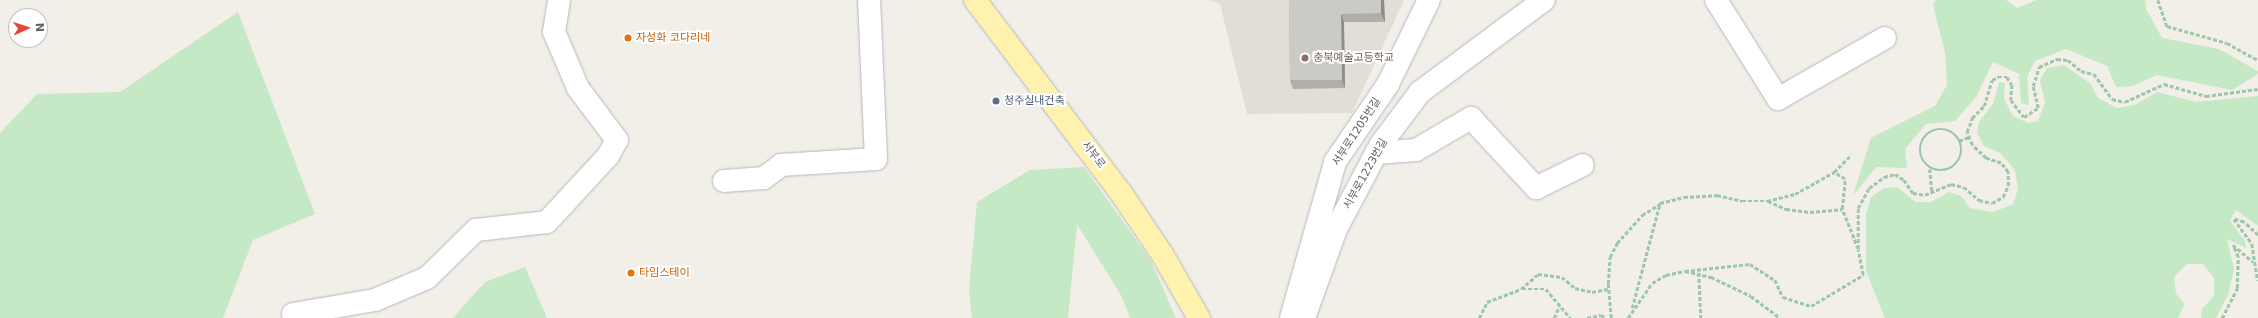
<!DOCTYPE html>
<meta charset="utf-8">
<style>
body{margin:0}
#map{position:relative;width:2258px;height:318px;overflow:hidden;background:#f1efe8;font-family:"DejaVu Sans","Noto Sans KR",sans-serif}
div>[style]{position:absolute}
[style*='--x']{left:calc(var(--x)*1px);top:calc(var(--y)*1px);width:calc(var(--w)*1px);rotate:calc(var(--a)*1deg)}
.education>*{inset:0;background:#e1ded6}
.green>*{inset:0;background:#c5e8c5}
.path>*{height:2.5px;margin-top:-1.25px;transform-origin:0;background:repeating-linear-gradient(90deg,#9cc7a9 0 4px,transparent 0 6px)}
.path>.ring{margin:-1.25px;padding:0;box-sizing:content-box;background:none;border:2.5px solid #9cc7a9;border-radius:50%}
.roads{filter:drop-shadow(0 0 1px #b5b8bc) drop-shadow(0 0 1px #b5b8bc)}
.minor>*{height:22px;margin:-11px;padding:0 11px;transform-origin:11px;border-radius:11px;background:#fff}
.major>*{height:22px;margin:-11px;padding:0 11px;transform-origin:11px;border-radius:11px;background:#fff2af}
.wall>*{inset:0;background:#afaea9}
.shaded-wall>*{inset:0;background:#8f8d8a}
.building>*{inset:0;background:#cccac5}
.dots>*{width:11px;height:11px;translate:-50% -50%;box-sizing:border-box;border:2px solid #fff;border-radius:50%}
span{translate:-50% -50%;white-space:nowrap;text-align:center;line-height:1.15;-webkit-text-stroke:4px #fff;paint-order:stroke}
.food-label{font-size:11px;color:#c56008}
.left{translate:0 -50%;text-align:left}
.education-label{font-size:11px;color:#785e54}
.service-label{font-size:11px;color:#4e5e75}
.street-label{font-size:11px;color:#5f6368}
.north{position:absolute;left:8px;top:8px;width:40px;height:40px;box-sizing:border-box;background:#fff;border:1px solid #bfc1c3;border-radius:50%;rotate:87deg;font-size:11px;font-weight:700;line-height:16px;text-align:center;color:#5f6368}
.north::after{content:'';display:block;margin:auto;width:14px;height:18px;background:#ea4335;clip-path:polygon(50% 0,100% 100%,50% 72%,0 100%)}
</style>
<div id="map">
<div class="education">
<i style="clip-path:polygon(1210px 0,1404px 0,1352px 113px,1247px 114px,1220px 4px)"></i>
</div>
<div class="green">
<i style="clip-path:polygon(1936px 0,2006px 0,2017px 8px,2037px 0,2145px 0,2146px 9px,2162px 38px,2219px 49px,2258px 71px,2258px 74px,2232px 90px,2157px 75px,2133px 86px,2116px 87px,2107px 66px,2066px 49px,2035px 61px,2027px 77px,2029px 105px,2021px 103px,2019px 74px,1993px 62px,1976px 97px,1955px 121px,1926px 124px,1905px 149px,1907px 168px,1876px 167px,1853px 196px,1871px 138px,1935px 106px,1947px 85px,1945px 52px,1933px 5px)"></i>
<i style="clip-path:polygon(238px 12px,315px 214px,253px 240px,223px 318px,0 318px,0 133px,37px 94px,120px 92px)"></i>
<i style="clip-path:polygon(2064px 65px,2091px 84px,2098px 98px,2117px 108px,2135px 105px,2157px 92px,2196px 102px,2258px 96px,2258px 226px,2236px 210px,2230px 221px,2245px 241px,2246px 248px,2227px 239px,2234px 269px,2228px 295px,2216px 318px,2201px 318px,2202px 309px,2214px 296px,2214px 278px,2203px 264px,2187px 264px,2174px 277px,2176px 294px,2185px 304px,2178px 318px,1885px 318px,1866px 271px,1866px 215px,1871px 197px,1884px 188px,1897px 187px,1916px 202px,1931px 202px,1949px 192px,1961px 196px,1970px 208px,1993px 212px,2013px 204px,2018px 189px,2015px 170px,2000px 153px,1984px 146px,1977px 133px,1979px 122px,1993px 104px,1999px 82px,2005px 83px,2004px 99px,2013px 116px,2028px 123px,2038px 121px,2045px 102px,2040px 80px,2047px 68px)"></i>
<i style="clip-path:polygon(1084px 167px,1151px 261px,1176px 318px,1130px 318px,1122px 297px,1077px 224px,1068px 318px,972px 318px,969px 289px,977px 202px,1030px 170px)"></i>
<i style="clip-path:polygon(525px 267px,547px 318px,453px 318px,485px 282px)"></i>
</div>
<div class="path">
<i style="--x:2158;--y:0;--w:28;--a:71"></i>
<i style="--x:2167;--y:26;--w:62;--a:15.8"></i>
<i style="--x:2227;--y:43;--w:35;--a:29"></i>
<i class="ring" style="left:1920px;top:129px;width:39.5px;height:39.5px"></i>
<i style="--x:1959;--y:141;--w:11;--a:-22"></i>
<i style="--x:1930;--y:169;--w:24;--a:85"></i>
<i style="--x:1768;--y:201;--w:20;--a:24"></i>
<i style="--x:1786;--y:209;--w:24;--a:7"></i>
<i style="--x:1810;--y:212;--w:32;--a:-5"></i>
<i style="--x:2258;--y:235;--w:19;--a:-137"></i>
<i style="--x:2244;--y:222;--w:10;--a:-163"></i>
<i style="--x:2234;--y:219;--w:31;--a:54"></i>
<i style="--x:2252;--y:244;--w:37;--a:81"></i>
<i style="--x:1858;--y:249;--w:41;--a:-90"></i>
<i style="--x:1858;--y:208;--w:23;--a:-61"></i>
<i style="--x:1869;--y:188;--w:19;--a:-36"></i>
<i style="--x:1884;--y:177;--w:11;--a:-15"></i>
<i style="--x:1895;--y:174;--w:11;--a:34"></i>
<i style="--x:1904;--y:180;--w:16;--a:55"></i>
<i style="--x:1913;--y:193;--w:12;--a:9"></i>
<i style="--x:1925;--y:195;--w:28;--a:-23"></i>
<i style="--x:1951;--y:184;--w:13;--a:13"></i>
<i style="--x:1964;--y:187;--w:20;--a:41"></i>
<i style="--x:1979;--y:200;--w:13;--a:13"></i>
<i style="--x:1992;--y:203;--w:13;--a:-29"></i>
<i style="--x:2003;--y:197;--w:12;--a:-66"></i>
<i style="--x:2008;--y:186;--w:14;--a:-90"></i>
<i style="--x:2008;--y:172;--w:11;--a:-128"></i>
<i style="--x:2001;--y:163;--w:16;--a:-162"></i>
<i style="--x:1986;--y:158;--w:19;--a:-137"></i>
<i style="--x:1972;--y:145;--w:14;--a:-111"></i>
<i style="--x:1967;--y:132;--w:15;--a:-70"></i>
<i style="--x:1972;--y:118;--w:17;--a:-45"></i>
<i style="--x:1984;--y:106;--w:27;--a:-73"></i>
<i style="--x:1992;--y:80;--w:7;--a:-27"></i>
<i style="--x:1998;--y:77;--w:9;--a:0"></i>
<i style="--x:2007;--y:77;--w:9;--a:58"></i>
<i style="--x:2012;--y:85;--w:15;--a:94"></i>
<i style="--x:2011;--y:100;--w:21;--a:53"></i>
<i style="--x:2024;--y:117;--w:17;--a:-33"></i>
<i style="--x:2038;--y:108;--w:23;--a:-103"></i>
<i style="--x:2033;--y:86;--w:20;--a:-72"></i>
<i style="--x:2039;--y:67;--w:20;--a:-24"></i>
<i style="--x:2057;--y:59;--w:11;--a:5"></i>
<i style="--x:2068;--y:60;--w:17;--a:40"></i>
<i style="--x:2081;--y:71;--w:13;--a:13"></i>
<i style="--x:2094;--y:74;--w:31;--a:54"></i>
<i style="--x:2112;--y:99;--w:13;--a:13"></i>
<i style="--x:2125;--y:102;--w:43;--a:-24.8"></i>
<i style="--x:2164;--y:84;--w:44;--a:15.9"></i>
<i style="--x:2206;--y:96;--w:52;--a:-7.7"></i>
<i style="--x:1685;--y:271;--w:65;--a:-6.1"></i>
<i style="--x:1750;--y:264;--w:30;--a:33"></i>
<i style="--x:1775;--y:280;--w:19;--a:65"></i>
<i style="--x:1783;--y:297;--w:29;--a:18"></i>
<i style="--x:1811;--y:306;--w:61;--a:-30.8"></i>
<i style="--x:1863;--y:275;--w:26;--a:-101"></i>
<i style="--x:1858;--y:249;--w:43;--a:-111.8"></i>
<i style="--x:1842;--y:209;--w:30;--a:-84"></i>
<i style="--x:1845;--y:179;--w:13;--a:-148"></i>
<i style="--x:1699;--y:273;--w:45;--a:87.5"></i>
<i style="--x:1522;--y:289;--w:24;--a:0"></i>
<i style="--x:1546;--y:289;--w:38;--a:50"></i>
<i style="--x:1632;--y:308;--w:109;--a:-75.1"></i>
<i style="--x:1660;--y:203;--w:25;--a:-14"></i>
<i style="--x:1684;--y:197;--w:33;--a:-3"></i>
<i style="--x:1717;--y:195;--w:26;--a:13"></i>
<i style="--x:1742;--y:201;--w:25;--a:0"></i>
<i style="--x:1767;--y:201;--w:29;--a:-14"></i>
<i style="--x:1795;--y:194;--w:45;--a:-29.4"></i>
<i style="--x:1834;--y:172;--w:24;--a:-45"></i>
<i style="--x:1479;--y:318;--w:18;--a:-63"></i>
<i style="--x:1487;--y:302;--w:36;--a:-21"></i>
<i style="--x:1521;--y:289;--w:23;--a:-41"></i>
<i style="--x:1538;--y:274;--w:24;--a:7"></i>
<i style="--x:1562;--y:277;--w:17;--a:40"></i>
<i style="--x:1575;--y:288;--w:17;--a:13"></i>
<i style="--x:1592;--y:292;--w:16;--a:-11"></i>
<i style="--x:1554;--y:318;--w:12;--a:-66"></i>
<i style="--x:1587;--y:318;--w:14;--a:-12"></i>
<i style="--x:1601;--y:315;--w:6;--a:31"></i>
<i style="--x:1611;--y:318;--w:34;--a:-95"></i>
<i style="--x:1608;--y:284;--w:27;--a:-86"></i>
<i style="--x:1610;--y:257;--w:16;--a:-63"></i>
<i style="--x:1617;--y:243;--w:38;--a:-48"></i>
<i style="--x:1642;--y:215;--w:21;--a:-31"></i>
<i style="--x:1628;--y:318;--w:42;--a:-55.6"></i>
<i style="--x:1652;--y:283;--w:16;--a:-30"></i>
<i style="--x:1666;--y:275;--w:19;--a:-12"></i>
<i style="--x:1685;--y:271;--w:27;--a:13"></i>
<i style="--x:1711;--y:277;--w:44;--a:25.4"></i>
<i style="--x:1751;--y:296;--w:36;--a:37"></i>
<i style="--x:2222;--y:318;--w:34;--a:-63"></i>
<i style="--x:2237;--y:288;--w:31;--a:-88"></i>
<i style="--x:2238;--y:257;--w:13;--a:-113"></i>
<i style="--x:2233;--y:245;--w:26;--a:40"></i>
</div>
<div class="roads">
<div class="minor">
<i style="--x:1716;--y:0;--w:117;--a:57.9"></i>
<i style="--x:1778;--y:99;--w:123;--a:-29.7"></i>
<i style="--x:1376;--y:153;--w:40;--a:-4.3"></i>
<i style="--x:1416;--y:150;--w:64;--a:-30.2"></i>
<i style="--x:1471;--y:118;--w:96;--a:47.1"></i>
<i style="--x:1536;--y:188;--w:52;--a:-26.1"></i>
<i style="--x:724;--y:181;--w:40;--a:-4.3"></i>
<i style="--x:764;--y:178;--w:21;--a:-37"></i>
<i style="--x:781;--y:165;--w:95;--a:-3.6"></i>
<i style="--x:876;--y:159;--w:159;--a:-92.5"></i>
<i style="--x:293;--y:314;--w:83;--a:-9.7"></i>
<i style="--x:375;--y:300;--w:56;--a:-22.9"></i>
<i style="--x:427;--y:278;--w:69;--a:-44.4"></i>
<i style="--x:476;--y:230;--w:71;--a:-6.4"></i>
<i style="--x:547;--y:222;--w:90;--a:-47.3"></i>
<i style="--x:608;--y:156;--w:18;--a:-61"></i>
<i style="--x:617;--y:140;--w:65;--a:-126.9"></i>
<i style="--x:578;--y:88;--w:61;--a:-113.2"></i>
<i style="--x:554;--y:32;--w:32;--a:-81"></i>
<i style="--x:1291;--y:318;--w:162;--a:-74.2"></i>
<i style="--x:1335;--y:162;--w:94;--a:-55.8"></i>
<i style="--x:1388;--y:84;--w:93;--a:-64"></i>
<i style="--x:1304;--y:318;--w:95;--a:-70.2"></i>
<i style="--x:1336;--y:229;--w:96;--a:-62.1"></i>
<i style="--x:1381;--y:144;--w:65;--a:-53.1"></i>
<i style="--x:1420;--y:92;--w:154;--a:-36.6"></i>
</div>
<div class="major">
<i style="--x:975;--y:0;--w:242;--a:52.9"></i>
<i style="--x:1121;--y:193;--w:73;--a:56.1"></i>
<i style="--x:1162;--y:254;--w:74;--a:60"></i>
</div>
</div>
<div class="wall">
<i style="clip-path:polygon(1289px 0,1384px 0,1385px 22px,1344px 22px,1345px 88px,1293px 89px,1290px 80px)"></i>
</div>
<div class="shaded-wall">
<i style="clip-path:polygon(1381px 0,1384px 0,1385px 22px,1381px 13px)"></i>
<i style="clip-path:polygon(1341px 14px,1344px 22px,1345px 88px,1342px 80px)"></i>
</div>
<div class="building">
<i style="clip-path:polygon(1289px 0,1381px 0,1381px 13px,1341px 14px,1342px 80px,1290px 80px)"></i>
</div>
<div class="dots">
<i style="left:628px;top:38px;background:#e8710a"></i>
<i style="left:1305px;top:58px;background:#8d6e63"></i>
<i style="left:996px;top:101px;background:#5c6f8a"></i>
<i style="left:631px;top:273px;background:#e8710a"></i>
</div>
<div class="food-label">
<span class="left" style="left:636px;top:38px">자성화 코다리네</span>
<span class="left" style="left:639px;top:273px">타임스테이</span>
</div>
<div class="education-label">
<span class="left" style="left:1313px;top:58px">충북예술고등학교</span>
</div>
<div class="service-label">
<span class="left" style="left:1004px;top:101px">청주실내건축</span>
</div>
<div class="street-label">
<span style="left:1357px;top:132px;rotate:-57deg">서부로1205번길</span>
<span style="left:1093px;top:155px;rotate:53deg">서부로</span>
<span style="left:1366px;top:174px;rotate:-61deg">서부로1223번길</span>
</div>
<div class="north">N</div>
</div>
